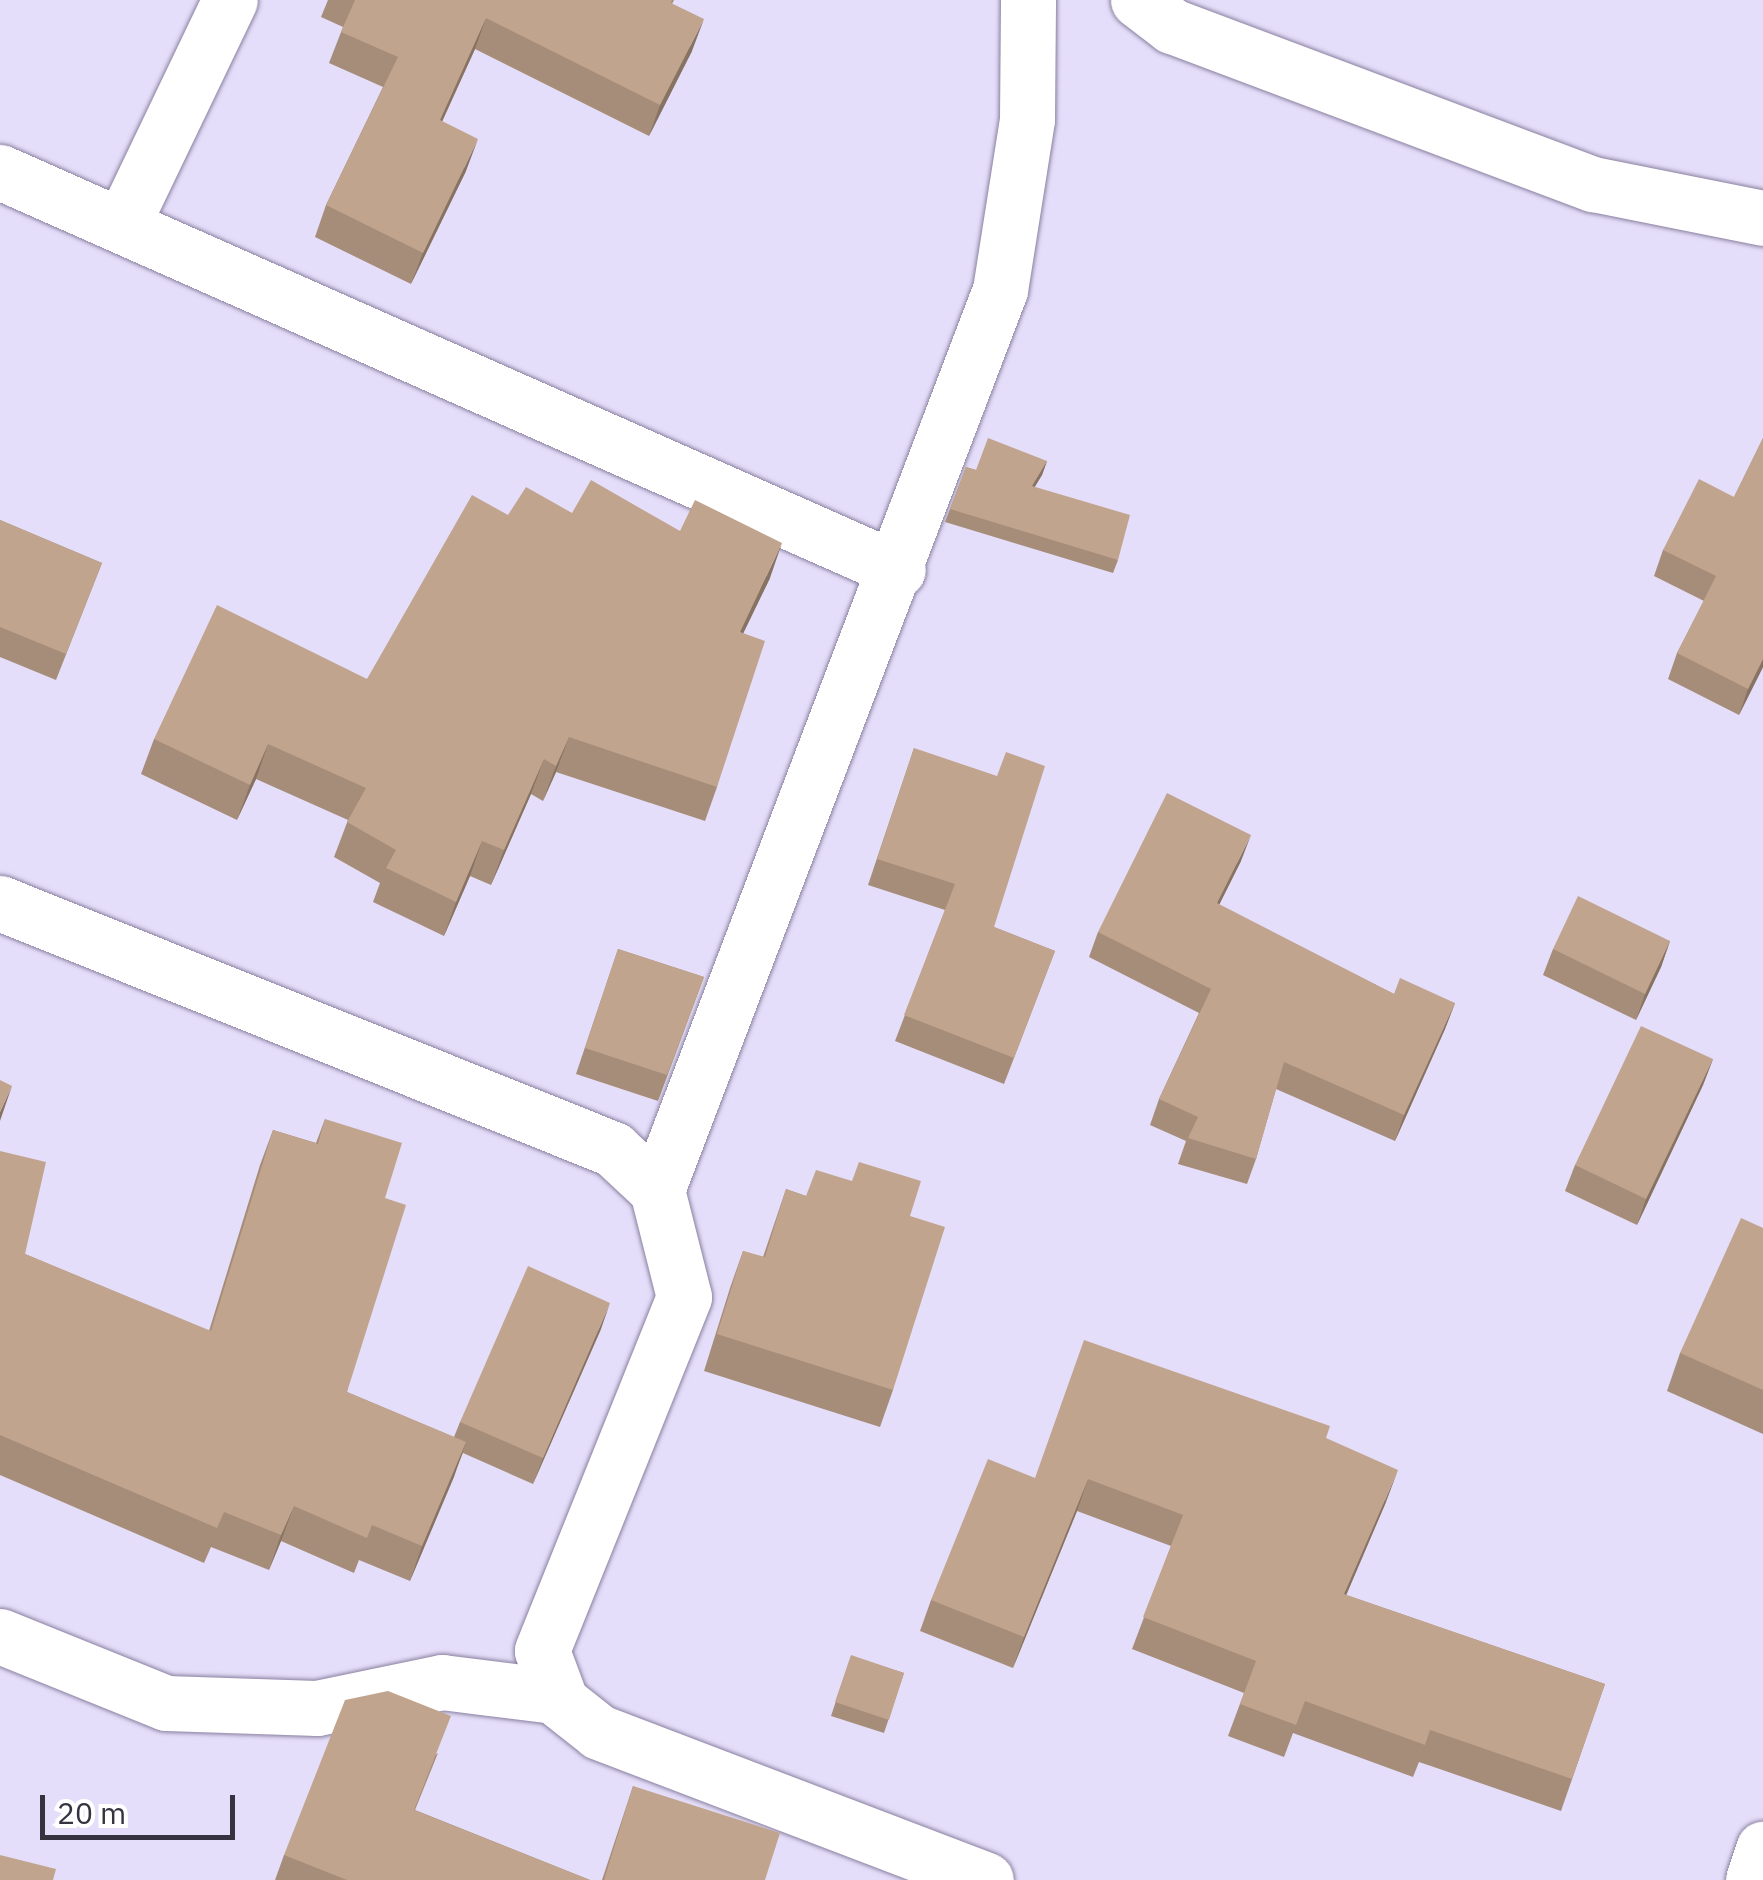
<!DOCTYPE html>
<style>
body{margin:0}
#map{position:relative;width:1763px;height:1880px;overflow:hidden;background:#e5defa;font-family:"IBM Plex Sans",sans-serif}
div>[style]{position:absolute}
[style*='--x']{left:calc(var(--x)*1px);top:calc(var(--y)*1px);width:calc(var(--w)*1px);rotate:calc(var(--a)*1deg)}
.roads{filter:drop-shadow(0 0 2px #89809f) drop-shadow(0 0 2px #89809f)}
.minor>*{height:55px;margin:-27.5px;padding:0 27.5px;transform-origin:27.5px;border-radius:27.5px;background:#fff}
.wall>*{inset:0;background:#a68d79}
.shaded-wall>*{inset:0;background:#877363}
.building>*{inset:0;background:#c1a48d}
span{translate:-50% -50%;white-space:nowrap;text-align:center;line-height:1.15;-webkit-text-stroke:9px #fff;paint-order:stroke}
.scale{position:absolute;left:40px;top:1795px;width:195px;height:45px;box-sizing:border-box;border:5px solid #363340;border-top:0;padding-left:12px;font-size:30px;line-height:35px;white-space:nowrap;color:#363340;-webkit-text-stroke:8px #fff;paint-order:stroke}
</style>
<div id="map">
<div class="roads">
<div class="minor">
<i style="--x:1138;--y:0;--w:43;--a:37.4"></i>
<i style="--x:1172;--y:26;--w:450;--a:20.6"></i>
<i style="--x:1593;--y:184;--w:173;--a:11.3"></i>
<i style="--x:0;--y:172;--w:982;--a:23.9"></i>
<i style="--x:123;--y:223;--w:247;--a:-64.4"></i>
<i style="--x:0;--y:903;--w:661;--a:21.87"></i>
<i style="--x:613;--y:1149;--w:60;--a:43"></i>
<i style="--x:657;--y:1190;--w:110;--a:75.8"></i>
<i style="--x:684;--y:1297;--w:381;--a:111.9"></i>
<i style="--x:542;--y:1651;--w:54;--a:69.6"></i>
<i style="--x:561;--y:1702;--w:48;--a:38.3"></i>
<i style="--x:599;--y:1732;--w:414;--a:20.9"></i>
<i style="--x:657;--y:1190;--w:963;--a:-69.14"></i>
<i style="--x:1000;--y:290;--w:173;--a:-81"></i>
<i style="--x:1027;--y:119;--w:119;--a:-89.5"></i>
<i style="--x:0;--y:1636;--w:179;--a:22"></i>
<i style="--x:166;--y:1703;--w:151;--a:1.9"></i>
<i style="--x:317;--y:1708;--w:128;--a:-11.7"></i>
<i style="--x:442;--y:1682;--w:105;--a:7.1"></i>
<i style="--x:1753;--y:1880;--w:33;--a:-72"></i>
</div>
</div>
<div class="wall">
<i style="clip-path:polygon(328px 0,674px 0,672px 4px,692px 51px,649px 136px,475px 49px,442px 122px,466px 171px,411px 284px,315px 237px,326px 205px,383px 87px,329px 63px,343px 27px,321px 17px)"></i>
<i style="clip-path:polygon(1763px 438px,1763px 667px,1739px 715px,1668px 679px,1677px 653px,1704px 601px,1654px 576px,1663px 550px,1734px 497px)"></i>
<i style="clip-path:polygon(1047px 461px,1042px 475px,1034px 487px,1118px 560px,1113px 573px,945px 522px,966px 467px,976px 470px)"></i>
<i style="clip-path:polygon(572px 513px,680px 531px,770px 578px,743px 633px,717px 787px,705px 821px,556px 772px,543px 801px,531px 794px,491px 885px,470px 876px,444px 936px,373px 902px,380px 883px,334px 857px,348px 820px,256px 779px,237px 820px,141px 774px,154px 739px,367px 679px,508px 515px)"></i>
<i style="clip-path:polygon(0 520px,102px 563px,56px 680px,0 657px)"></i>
<i style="clip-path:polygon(914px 748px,994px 927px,1055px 951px,1004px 1084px,895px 1041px,945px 910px,868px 885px)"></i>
<i style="clip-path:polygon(1241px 861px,1219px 905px,1394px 994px,1455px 1003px,1445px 1029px,1395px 1141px,1276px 1089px,1256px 1159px,1247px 1184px,1178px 1164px,1186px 1141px,1150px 1125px,1159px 1099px,1199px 1013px,1089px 957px,1098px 932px)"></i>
<i style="clip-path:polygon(1670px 941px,1661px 967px,1636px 1020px,1543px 975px,1553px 949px)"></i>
<i style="clip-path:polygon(618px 949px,704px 977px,658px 1101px,576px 1074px)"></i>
<i style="clip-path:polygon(1713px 1059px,1703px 1085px,1637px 1225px,1565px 1191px,1575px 1165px)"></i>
<i style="clip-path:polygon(325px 1119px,385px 1198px,347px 1392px,454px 1437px,460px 1422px,601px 1329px,533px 1484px,463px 1453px,410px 1581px,359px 1560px,354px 1573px,281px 1541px,269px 1570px,211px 1547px,204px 1563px,0 1475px,0 1151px,25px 1254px,209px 1331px,260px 1165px,273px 1130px,316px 1143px)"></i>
<i style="clip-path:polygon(786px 1189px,806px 1196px,910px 1216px,893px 1390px,880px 1427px,704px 1371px,730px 1288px,743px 1251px,763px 1257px)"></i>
<i style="clip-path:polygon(1763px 1228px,1763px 1434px,1667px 1391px,1680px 1353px)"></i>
<i style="clip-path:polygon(1326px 1438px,1386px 1502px,1346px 1595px,1605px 1684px,1561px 1811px,1419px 1762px,1413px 1777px,1293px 1733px,1284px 1757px,1228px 1736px,1244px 1693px,1132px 1649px,1171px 1546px,1077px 1511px,1013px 1668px,920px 1631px,931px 1600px,1035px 1478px)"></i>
<i style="clip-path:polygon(851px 1656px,904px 1673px,884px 1733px,831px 1716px)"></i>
<i style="clip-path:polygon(438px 1753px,415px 1810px,590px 1880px,275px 1880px,284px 1855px)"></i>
<i style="clip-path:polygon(633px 1786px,765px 1880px,602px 1880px)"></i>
</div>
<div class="shaded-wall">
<i style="clip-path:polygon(486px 18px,475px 49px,428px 152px,440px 120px)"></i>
<i style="clip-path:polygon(704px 19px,692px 51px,649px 136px,660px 105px)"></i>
<i style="clip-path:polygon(478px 139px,466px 171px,411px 284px,423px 253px)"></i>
<i style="clip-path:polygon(1047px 461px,1042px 475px,1027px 500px,1032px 486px)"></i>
<i style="clip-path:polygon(782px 543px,770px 578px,727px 667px,740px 632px)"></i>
<i style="clip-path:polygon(1763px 659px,1763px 667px,1739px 715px,1748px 689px)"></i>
<i style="clip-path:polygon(569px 737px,556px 772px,543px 801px,556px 766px)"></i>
<i style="clip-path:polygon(268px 744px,256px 779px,237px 820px,250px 785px)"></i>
<i style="clip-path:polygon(544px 759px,531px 794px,491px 885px,504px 850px)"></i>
<i style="clip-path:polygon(1251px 835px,1241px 861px,1207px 929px,1217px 903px)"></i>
<i style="clip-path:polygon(482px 841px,470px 876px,444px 936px,456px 902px)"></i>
<i style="clip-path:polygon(1670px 941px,1661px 967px,1636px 1020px,1645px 994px)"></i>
<i style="clip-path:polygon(1455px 1003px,1445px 1029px,1395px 1141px,1404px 1115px)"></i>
<i style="clip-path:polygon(1713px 1059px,1703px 1085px,1637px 1225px,1646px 1199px)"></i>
<i style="clip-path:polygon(12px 1086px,0 1121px,0 1112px)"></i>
<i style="clip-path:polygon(610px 1303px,601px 1329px,533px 1484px,543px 1458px)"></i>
<i style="clip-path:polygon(466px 1442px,454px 1477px,410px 1581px,422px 1546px)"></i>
<i style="clip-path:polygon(1398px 1470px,1386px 1502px,1333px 1626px,1344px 1594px)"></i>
<i style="clip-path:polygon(1088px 1479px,1077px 1511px,1013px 1668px,1024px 1637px)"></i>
<i style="clip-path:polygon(294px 1506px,281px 1541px,269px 1570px,281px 1535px)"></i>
</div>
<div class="building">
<i style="clip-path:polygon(355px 0,672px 0,671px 3px,704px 19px,660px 105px,486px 18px,440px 120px,478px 139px,423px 253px,326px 205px,398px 57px,341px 32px)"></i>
<i style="clip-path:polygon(988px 438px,1047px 461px,1032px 486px,1130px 515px,1118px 560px,950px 509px,966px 467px,976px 470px)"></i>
<i style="clip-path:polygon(1763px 438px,1763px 659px,1748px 689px,1677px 653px,1716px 576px,1663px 550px,1699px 479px,1734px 497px)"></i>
<i style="clip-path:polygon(591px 480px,680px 531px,695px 500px,782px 543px,740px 632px,765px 641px,717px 787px,569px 737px,556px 766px,544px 759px,504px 850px,482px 841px,456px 902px,386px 868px,396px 850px,347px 822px,366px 788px,268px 744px,250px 785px,154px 739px,217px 605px,367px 679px,472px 495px,508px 515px,526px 487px,572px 513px)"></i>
<i style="clip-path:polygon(0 520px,102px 563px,66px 654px,0 627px)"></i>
<i style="clip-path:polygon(914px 748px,997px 776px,1006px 752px,1045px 766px,994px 927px,1055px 951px,1014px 1058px,904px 1015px,955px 884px,877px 859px)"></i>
<i style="clip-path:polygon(1167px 793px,1251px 835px,1217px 903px,1394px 994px,1400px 978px,1455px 1003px,1404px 1115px,1284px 1062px,1256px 1159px,1188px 1138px,1198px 1117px,1159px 1099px,1211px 989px,1098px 932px)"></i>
<i style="clip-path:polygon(1578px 896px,1670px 941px,1645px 994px,1553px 949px)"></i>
<i style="clip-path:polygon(618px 949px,704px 977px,667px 1075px,585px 1048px)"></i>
<i style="clip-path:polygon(1641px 1026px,1713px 1059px,1646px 1199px,1575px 1165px)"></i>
<i style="clip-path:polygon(0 1080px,12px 1086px,0 1112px)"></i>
<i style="clip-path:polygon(325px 1119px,402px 1143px,385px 1198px,406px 1205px,347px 1392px,466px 1442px,422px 1546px,372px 1525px,367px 1538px,294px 1506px,281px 1535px,224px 1512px,217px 1528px,0 1435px,0 1151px,46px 1162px,25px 1254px,211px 1331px,273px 1130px,318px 1144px)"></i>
<i style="clip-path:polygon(859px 1162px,921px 1181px,910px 1216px,945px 1227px,893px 1390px,717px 1334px,743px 1251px,765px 1257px,786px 1189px,806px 1196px,816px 1170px,852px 1181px)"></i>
<i style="clip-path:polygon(1741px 1218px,1763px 1228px,1763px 1390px,1680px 1353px)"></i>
<i style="clip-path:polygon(528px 1266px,610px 1303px,543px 1458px,460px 1422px)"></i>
<i style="clip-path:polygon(1084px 1340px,1330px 1426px,1326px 1438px,1398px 1470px,1344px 1594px,1605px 1684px,1572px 1779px,1430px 1730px,1425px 1745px,1305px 1701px,1296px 1725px,1240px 1704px,1256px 1661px,1143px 1617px,1183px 1515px,1088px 1479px,1024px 1637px,931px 1600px,988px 1459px,1035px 1478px)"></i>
<i style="clip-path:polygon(851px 1655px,904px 1673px,889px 1720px,835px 1702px)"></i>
<i style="clip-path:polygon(388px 1691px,451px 1716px,414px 1810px,590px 1880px,347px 1880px,284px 1855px,345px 1700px)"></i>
<i style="clip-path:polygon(633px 1786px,780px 1833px,765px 1880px,604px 1880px)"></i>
<i style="clip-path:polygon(0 1855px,56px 1869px,53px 1880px,0 1880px)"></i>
</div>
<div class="scale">20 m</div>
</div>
